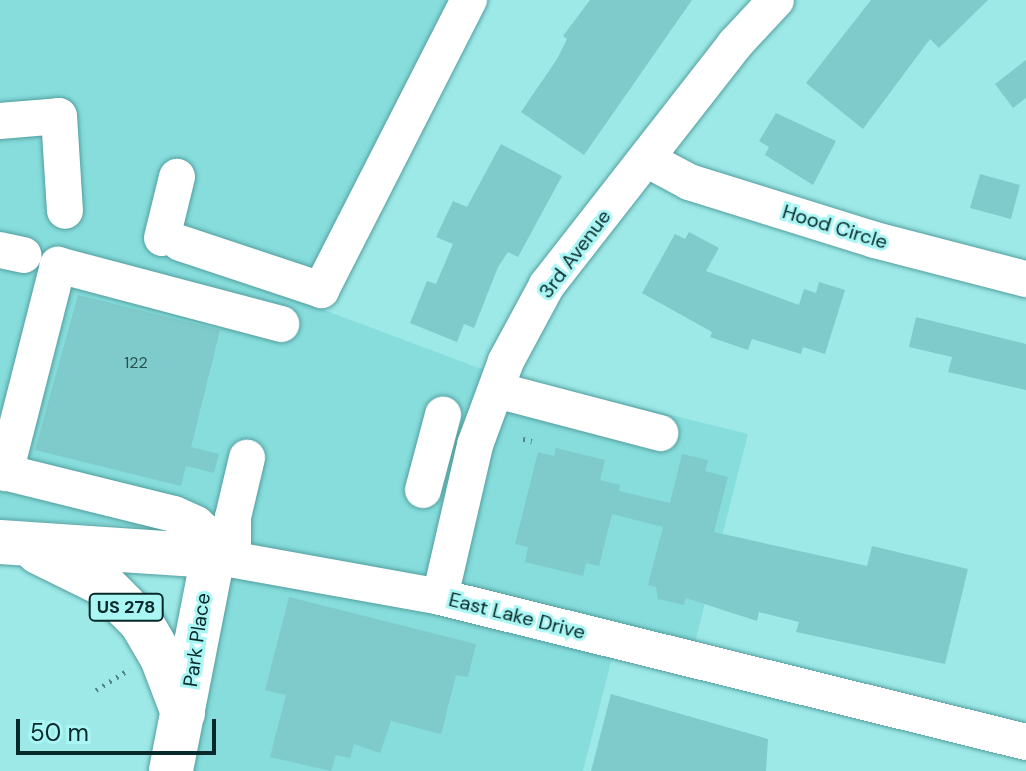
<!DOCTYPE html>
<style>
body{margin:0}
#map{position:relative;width:1026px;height:771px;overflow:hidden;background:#9de9e8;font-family:"DM Sans",sans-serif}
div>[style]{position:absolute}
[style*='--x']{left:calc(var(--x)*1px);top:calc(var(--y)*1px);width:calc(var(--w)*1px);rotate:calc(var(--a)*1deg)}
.built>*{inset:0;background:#86dddc}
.building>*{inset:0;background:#7fcaca}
.path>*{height:5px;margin-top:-2.5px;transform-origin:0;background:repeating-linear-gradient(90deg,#528888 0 2px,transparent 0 8px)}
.roads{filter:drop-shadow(0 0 2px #539e9e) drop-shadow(0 0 2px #539e9e)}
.minor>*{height:36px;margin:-18px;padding:0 18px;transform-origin:18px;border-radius:18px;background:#fff}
.major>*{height:44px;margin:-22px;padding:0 22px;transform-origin:22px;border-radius:22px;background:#fff}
span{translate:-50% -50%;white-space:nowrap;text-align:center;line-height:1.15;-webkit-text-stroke:6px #aaf6f5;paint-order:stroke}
.number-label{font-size:16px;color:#265151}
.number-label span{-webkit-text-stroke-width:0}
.shield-label span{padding:2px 6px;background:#aaf6f5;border:2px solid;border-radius:6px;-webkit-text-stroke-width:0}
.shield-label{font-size:18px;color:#082929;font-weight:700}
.street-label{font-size:20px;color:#082929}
.scale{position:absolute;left:16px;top:719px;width:200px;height:36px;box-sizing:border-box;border:4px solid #082929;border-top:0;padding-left:10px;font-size:24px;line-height:28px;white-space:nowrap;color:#082929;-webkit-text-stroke:6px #aaf6f5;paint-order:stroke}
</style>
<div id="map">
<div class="built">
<i style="clip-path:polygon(0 0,488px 0,316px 307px,479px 368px,748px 434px,694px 646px,620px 627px,583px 771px,165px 771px,218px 530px,0 519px)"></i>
</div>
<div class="building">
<i style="clip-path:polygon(590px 0,692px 0,584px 155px,521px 112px,557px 59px,567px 39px,563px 36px)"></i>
<i style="clip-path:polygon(871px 0,988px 0,939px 48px,930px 39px,863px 129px,806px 83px)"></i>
<i style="clip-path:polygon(1026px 60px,1026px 98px,1013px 108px,995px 84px)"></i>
<i style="clip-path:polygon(776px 113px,836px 141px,813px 185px,765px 155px,769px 147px,759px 141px)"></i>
<i style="clip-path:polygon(501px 144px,562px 176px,518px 257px,508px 252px,498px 267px,474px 328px,464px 324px,457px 342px,410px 323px,427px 281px,436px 284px,453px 244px,436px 237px,453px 201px,467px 207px)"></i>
<i style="clip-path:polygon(980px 174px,1020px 185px,1011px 219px,970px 208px)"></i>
<i style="clip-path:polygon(689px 232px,719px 248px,706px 271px,799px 305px,804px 289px,816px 293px,819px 282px,845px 290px,825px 354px,803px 347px,801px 354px,752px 339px,748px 350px,710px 337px,712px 332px,642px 293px,675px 234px,685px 239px)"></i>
<i style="clip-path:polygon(78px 295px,220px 330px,191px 447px,219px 454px,214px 473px,186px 466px,181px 486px,35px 450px)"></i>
<i style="clip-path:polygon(916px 317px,1026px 344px,1026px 390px,948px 372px,952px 357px,909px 347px)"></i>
<i style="clip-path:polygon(556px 448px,605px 460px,600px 480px,620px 485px,619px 491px,670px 503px,682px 454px,708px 460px,705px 471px,728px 477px,714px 532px,867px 566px,872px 546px,968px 569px,945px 664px,796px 632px,799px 622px,759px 612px,757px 621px,686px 598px,684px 605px,658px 599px,656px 587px,648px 585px,663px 527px,612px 514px,599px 566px,586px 563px,583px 576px,525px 562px,528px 547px,515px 544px,538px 452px,554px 456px)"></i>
<i style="clip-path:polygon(289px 597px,476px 644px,468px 677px,456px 675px,441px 734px,391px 721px,380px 753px,354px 744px,350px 758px,336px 755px,331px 771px,270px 757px,286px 695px,265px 690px)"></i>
<i style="clip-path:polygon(611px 694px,768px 739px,766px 771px,591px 771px)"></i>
</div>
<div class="path">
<i style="--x:523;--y:439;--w:9;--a:13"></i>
<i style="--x:96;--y:690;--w:40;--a:-32"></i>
</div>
<div class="roads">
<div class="minor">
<i style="--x:0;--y:121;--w:59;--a:-4.8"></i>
<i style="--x:59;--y:116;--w:95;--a:86.4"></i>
<i style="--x:648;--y:160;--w:47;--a:28.2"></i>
<i style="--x:689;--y:182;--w:195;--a:17.3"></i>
<i style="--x:875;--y:240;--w:156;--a:14.5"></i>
<i style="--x:162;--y:238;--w:63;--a:-76.2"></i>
<i style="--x:180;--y:243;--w:149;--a:18.4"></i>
<i style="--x:321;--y:290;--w:326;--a:-63"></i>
<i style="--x:0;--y:250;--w:24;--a:12"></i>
<i style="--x:496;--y:390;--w:170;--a:14.7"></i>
<i style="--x:0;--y:471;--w:179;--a:13.9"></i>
<i style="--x:174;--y:514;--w:24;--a:24"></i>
<i style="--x:196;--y:524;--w:50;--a:41.7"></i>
<i style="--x:5;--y:473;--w:215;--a:-75.7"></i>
<i style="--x:58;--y:265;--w:231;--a:14.8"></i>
<i style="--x:423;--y:490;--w:78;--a:-75.1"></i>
<i style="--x:213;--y:556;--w:231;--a:10.2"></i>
<i style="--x:440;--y:597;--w:604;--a:13.9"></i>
<i style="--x:233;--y:557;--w:40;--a:-90"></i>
<i style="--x:233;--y:517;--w:61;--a:-76.7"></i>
<i style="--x:440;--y:597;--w:156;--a:-77"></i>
<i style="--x:475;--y:445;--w:90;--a:-69.7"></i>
<i style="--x:506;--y:361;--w:86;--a:-61.7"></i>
<i style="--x:547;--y:285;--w:306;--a:-52"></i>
<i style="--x:735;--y:44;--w:60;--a:-47"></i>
</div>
<div class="major">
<i style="--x:0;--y:542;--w:213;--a:3.8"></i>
<i style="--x:213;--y:556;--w:219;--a:101.1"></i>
<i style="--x:38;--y:552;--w:72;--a:26.2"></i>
<i style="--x:103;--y:584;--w:54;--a:45"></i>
<i style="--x:141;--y:622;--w:42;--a:59.7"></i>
<i style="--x:162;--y:658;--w:59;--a:69.1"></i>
</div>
</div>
<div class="number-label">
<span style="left:136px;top:363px">122</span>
</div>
<div class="shield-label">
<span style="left:126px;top:607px">US 278</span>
</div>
<div class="street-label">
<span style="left:835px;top:227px;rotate:17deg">Hood Circle</span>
<span style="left:575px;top:254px;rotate:-53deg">3rd Avenue</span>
<span style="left:517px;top:616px;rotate:14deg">East Lake Drive</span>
<span style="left:197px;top:640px;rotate:-82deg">Park Place</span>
</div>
<div class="scale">50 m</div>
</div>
